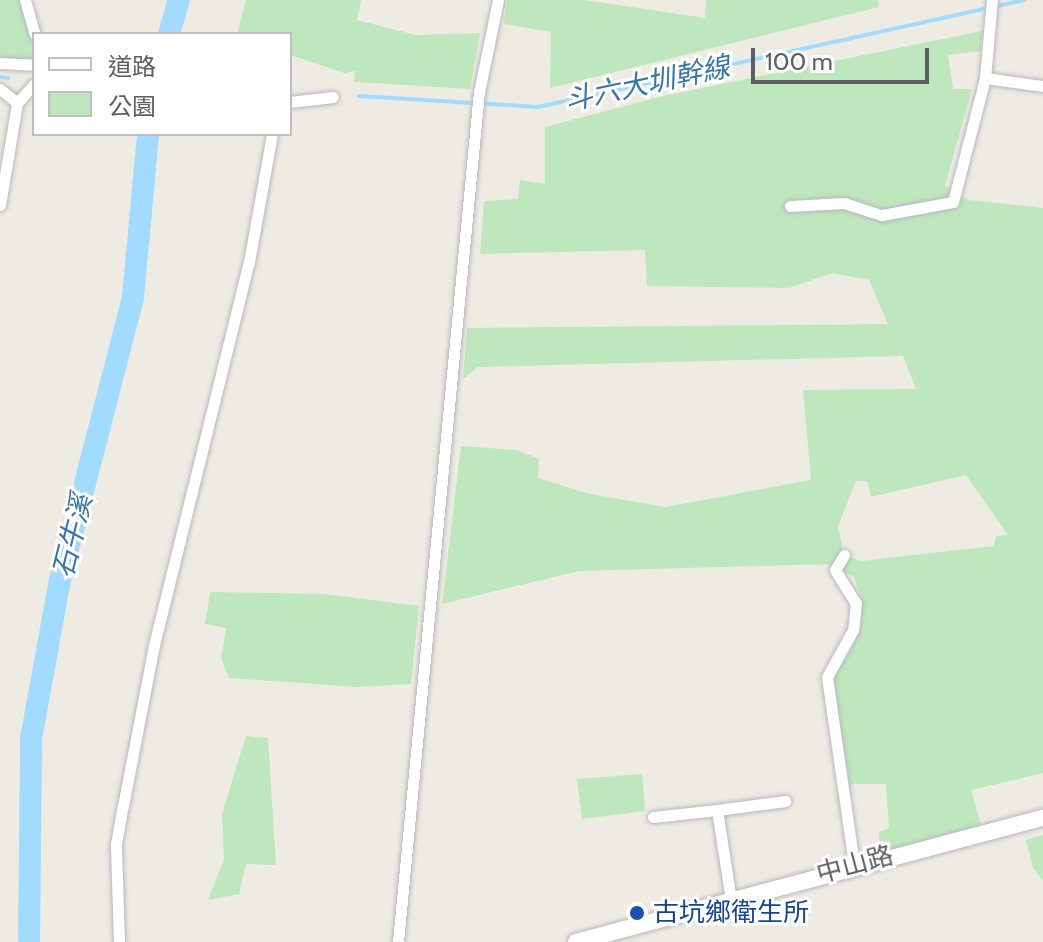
<!DOCTYPE html>
<meta charset="utf-8">
<style>
body{margin:0}
#map{position:relative;width:1043px;height:942px;overflow:hidden;background:#eeebe2;font-family:Cabin,"Noto Sans TC",sans-serif}
div>[style]{position:absolute}
[style*='--x']{left:calc(var(--x)*1px);top:calc(var(--y)*1px);width:calc(var(--w)*1px);rotate:calc(var(--a)*1deg)}
.green>*{inset:0;background:#bfe7bd}
.stream>*{height:4px;margin:-2px;padding:0 2px;transform-origin:2px;border-radius:2px;background:#a1dbff}
.river>*{height:22px;margin:-11px;padding:0 11px;transform-origin:11px;border-radius:11px;background:#a1dbff}
.roads{filter:drop-shadow(0 0 2px #b5b9bd) drop-shadow(0 0 2px #b5b9bd)}
.street>*{height:11px;margin:-5.5px;padding:0 5.5px;transform-origin:5.5px;border-radius:5.5px;background:#fff}
.secondary>*{height:16px;margin:-8px;padding:0 8px;transform-origin:8px;border-radius:8px;background:#fff}
.dots>*{width:22px;height:22px;translate:-50% -50%;box-sizing:border-box;border:4px solid #fff;border-radius:50%}
span{translate:-50% -50%;white-space:nowrap;text-align:center;line-height:1.15;-webkit-text-stroke:6px #fff;paint-order:stroke}
.street-label{font-size:26px;color:#5b5f64}
.transit-label{font-size:26px;color:#164399}
.left{translate:0 -50%;text-align:left}
.water-label{font-size:28px;color:#3776ad;font-style:italic}
.legend{position:absolute;left:32px;top:32px;width:260px;height:104px;box-sizing:border-box;background:#fff;border:2px solid #bdbfc1;margin:0;padding:10px 14px;list-style:none;font-size:24px;color:#5b5f64}
.legend li{display:flex;align-items:center;gap:16px;height:40px}
.legend b{width:40px;border:2px solid #bdbfc1}
.scale{position:absolute;left:751px;top:48px;width:178px;height:36px;box-sizing:border-box;border:4px solid #5b5f64;border-top:0;padding-left:10px;font-size:24px;line-height:28px;white-space:nowrap;color:#5b5f64;-webkit-text-stroke:6px #fff;paint-order:stroke}
</style>
<div id="map">
<div class="green">
<i style="clip-path:polygon(0 0,26px 0,34px 34px,34px 64px,0 61px)"></i>
<i style="clip-path:polygon(246px 0,361px 0,357px 20px,416px 35px,480px 33px,470px 89px,354px 82px,355px 71px,344px 73px,290px 55px,290px 34px,237px 34px)"></i>
<i style="clip-path:polygon(507px 0,585px 0,705px 18px,706px 0,878px 0,879px 7px,550px 88px,551px 32px,504px 24px)"></i>
<i style="clip-path:polygon(evenodd,982px 31px,981px 51px,948px 55px,953px 89px,972px 89px,945px 186px,969px 200px,1043px 208px,1043px 773px,971px 790px,981px 825px,880px 853px,879px 832px,889px 828px,886px 784px,846px 784px,834px 678px,858px 631px,862px 601px,854px 577px,829px 564px,579px 571px,442px 604px,461px 446px,516px 450px,539px 459px,538px 478px,586px 493px,665px 507px,811px 480px,803px 390px,916px 389px,903px 356px,478px 367px,463px 379px,467px 328px,888px 324px,869px 280px,832px 273px,789px 288px,647px 286px,645px 250px,480px 254px,484px 201px,518px 199px,520px 180px,545px 184px,545px 127px,667px 95px,982px 31px,966px 475px,1008px 535px,996px 536px,994px 546px,861px 561px,844px 555px,838px 526px,856px 481px,867px 481px,871px 497px,966px 475px)"></i>
<i style="clip-path:polygon(210px 592px,325px 594px,419px 606px,411px 684px,357px 687px,229px 678px,221px 659px,226px 628px,205px 624px)"></i>
<i style="clip-path:polygon(246px 736px,268px 738px,276px 865px,246px 864px,239px 894px,208px 900px,224px 859px,222px 814px)"></i>
<i style="clip-path:polygon(642px 774px,645px 811px,582px 819px,577px 779px)"></i>
<i style="clip-path:polygon(1043px 835px,1043px 881px,1033px 868px,1026px 840px)"></i>
</div>
<div class="stream">
<i style="--x:0;--y:77;--w:8;--a:7"></i>
<i style="--x:359;--y:96;--w:179;--a:3.5"></i>
<i style="--x:538;--y:107;--w:498;--a:-12.4"></i>
</div>
<div class="river">
<i style="--x:169;--y:34;--w:35;--a:-74"></i>
<i style="--x:29;--y:942;--w:203;--a:-89.4"></i>
<i style="--x:31;--y:739;--w:162;--a:-79.7"></i>
<i style="--x:60;--y:580;--w:292;--a:-75.5"></i>
<i style="--x:133;--y:297;--w:164;--a:-84.7"></i>
</div>
<div class="roads">
<div class="street">
<i style="--x:25;--y:0;--w:35;--a:74"></i>
<i style="--x:0;--y:63;--w:34;--a:3"></i>
<i style="--x:985;--y:78;--w:59;--a:7.9"></i>
<i style="--x:0;--y:89;--w:22;--a:39"></i>
<i style="--x:290;--y:102;--w:43;--a:-6.6"></i>
<i style="--x:0;--y:205;--w:103;--a:-80.5"></i>
<i style="--x:17;--y:103;--w:25;--a:-48"></i>
<i style="--x:790;--y:206;--w:54;--a:-3.2"></i>
<i style="--x:844;--y:203;--w:40;--a:18"></i>
<i style="--x:882;--y:215;--w:72;--a:-10.4"></i>
<i style="--x:953;--y:202;--w:128;--a:-75.5"></i>
<i style="--x:985;--y:78;--w:78;--a:-84.9"></i>
<i style="--x:844;--y:555;--w:17;--a:121"></i>
<i style="--x:835;--y:570;--w:39;--a:58"></i>
<i style="--x:856;--y:603;--w:27;--a:96"></i>
<i style="--x:853;--y:630;--w:54;--a:119"></i>
<i style="--x:827;--y:677;--w:190;--a:81.8"></i>
<i style="--x:717;--y:810;--w:69;--a:-7.5"></i>
<i style="--x:653;--y:817;--w:64;--a:-6.2"></i>
<i style="--x:717;--y:810;--w:91;--a:81.2"></i>
<i style="--x:119;--y:942;--w:98;--a:-91.8"></i>
<i style="--x:116;--y:844;--w:39;--a:-80"></i>
<i style="--x:123;--y:806;--w:164;--a:-79.1"></i>
<i style="--x:154;--y:645;--w:395;--a:-76.1"></i>
<i style="--x:249;--y:262;--w:130;--a:-79.8"></i>
<i style="--x:398;--y:942;--w:854;--a:-84.56"></i>
<i style="--x:479;--y:92;--w:94;--a:-78.3"></i>
</div>
<div class="secondary">
<i style="--x:576;--y:942;--w:483;--a:-14.9"></i>
</div>
</div>
<div class="dots">
<i style="left:637px;top:913px;background:#1a4fb4"></i>
</div>
<div class="street-label">
<span style="left:855px;top:865px;rotate:-15deg">中山路</span>
</div>
<div class="transit-label">
<span class="left" style="left:653px;top:913px">古坑鄉衛生所</span>
</div>
<div class="water-label">
<span style="left:647px;top:83px;rotate:-12deg">斗六大圳幹線</span>
<span style="left:72px;top:536px;rotate:-76deg">石牛溪</span>
</div>
<ul class="legend">
<li><b style="height:10px;background:#fff"></b>道路</li>
<li><b style="height:22px;background:#bfe7bd"></b>公園</li>
</ul>
<div class="scale">100 m</div>
</div>
